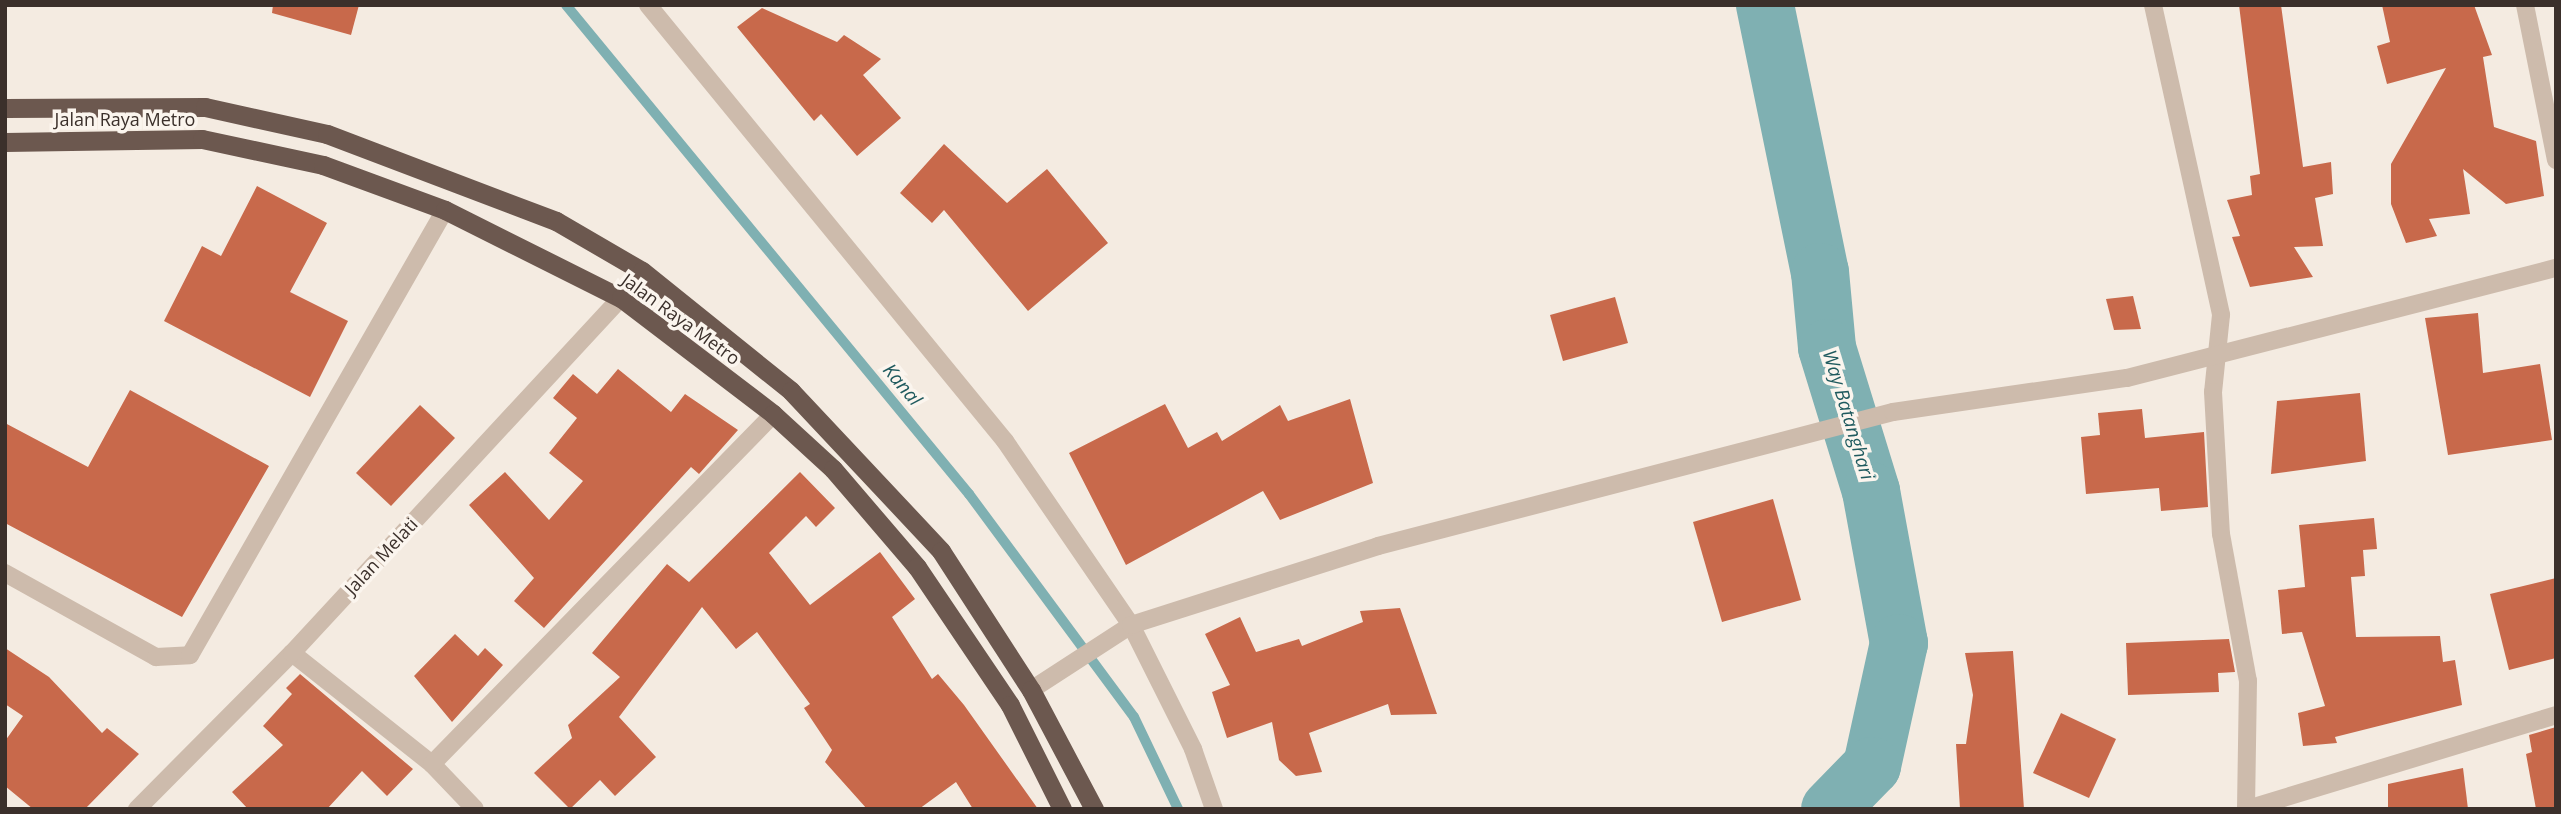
<!DOCTYPE html>
<style>
body{margin:0}
#map{position:relative;width:2561px;height:814px;overflow:hidden;background:#f4ebe1;font-family:"Open Sans",sans-serif}
div>[style]{position:absolute}
[style*='--x']{left:calc(var(--x)*1px);top:calc(var(--y)*1px);width:calc(var(--w)*1px);rotate:calc(var(--a)*1deg)}
.stream>*{height:10px;margin:-5px;padding:0 5px;transform-origin:5px;border-radius:5px;background:#7fb0b2}
.river>*{height:58px;margin:-29px;padding:0 29px;transform-origin:29px;border-radius:29px;background:#7fb0b2}
.building>*{inset:0;background:#c8694b}
.service>*{height:18px;margin:-9px;padding:0 9px;transform-origin:9px;border-radius:9px;background:#cdbbac}
.minor>*{height:18px;margin:-9px;padding:0 9px;transform-origin:9px;border-radius:9px;background:#cdbbac}
.trunk>*{height:19px;margin:-9.5px;padding:0 9.5px;transform-origin:9.5px;border-radius:9.5px;background:#6c584f}
span{translate:-50% -50%;white-space:nowrap;text-align:center;line-height:1.15;-webkit-text-stroke:7px #fbf5ee;paint-order:stroke}
.street-label{font-size:18px;color:#3b302b}
.water-label{font-size:19px;color:#1f5a5e;font-style:italic}
.frame{position:absolute;inset:0;border:7px solid #3b302b;pointer-events:none}
</style>
<div id="map">
<div class="stream">
<i style="--x:566;--y:5;--w:634;--a:50.51"></i>
<i style="--x:969;--y:494;--w:277;--a:53.5"></i>
<i style="--x:1134;--y:717;--w:102;--a:64.4"></i>
</div>
<div class="river">
<i style="--x:1765;--y:5;--w:273;--a:78.4"></i>
<i style="--x:1820;--y:272;--w:76;--a:84.7"></i>
<i style="--x:1827;--y:348;--w:150;--a:72.9"></i>
<i style="--x:1871;--y:491;--w:155;--a:79.6"></i>
<i style="--x:1899;--y:643;--w:126;--a:102.4"></i>
<i style="--x:1872;--y:766;--w:60;--a:134.3"></i>
</div>
<div class="building">
<i style="clip-path:polygon(273px 5px,359px 5px,351px 35px,272px 13px)"></i>
<i style="clip-path:polygon(2239px 5px,2281px 5px,2303px 167px,2331px 162px,2333px 194px,2315px 198px,2323px 246px,2294px 247px,2313px 277px,2250px 287px,2232px 237px,2240px 236px,2227px 200px,2252px 195px,2250px 176px,2260px 174px)"></i>
<i style="clip-path:polygon(2382px 5px,2474px 5px,2492px 55px,2483px 57px,2494px 127px,2536px 141px,2544px 196px,2506px 204px,2463px 169px,2470px 214px,2429px 219px,2437px 236px,2406px 243px,2391px 204px,2391px 164px,2446px 68px,2387px 84px,2377px 46px,2390px 42px)"></i>
<i style="clip-path:polygon(762px 8px,837px 42px,844px 35px,881px 59px,863px 75px,901px 118px,857px 156px,821px 114px,814px 121px,737px 27px)"></i>
<i style="clip-path:polygon(944px 144px,1007px 203px,1047px 169px,1108px 243px,1028px 311px,944px 210px,932px 223px,900px 193px)"></i>
<i style="clip-path:polygon(257px 186px,327px 223px,290px 292px,348px 321px,310px 397px,164px 321px,202px 246px,221px 256px)"></i>
<i style="clip-path:polygon(2133px 296px,2141px 329px,2114px 330px,2106px 299px)"></i>
<i style="clip-path:polygon(1615px 297px,1628px 343px,1563px 361px,1550px 315px)"></i>
<i style="clip-path:polygon(2478px 313px,2483px 373px,2540px 364px,2552px 440px,2448px 455px,2425px 318px)"></i>
<i style="clip-path:polygon(618px 369px,671px 412px,685px 394px,738px 430px,699px 474px,691px 467px,544px 628px,514px 601px,534px 578px,469px 505px,505px 472px,549px 520px,583px 481px,549px 453px,577px 418px,553px 398px,573px 374px,597px 394px)"></i>
<i style="clip-path:polygon(130px 390px,269px 466px,182px 617px,5px 523px,5px 423px,88px 467px)"></i>
<i style="clip-path:polygon(2360px 393px,2366px 461px,2271px 474px,2277px 401px)"></i>
<i style="clip-path:polygon(1350px 399px,1373px 483px,1280px 520px,1263px 491px,1126px 565px,1069px 453px,1165px 404px,1188px 448px,1217px 432px,1222px 441px,1280px 405px,1288px 421px)"></i>
<i style="clip-path:polygon(420px 405px,455px 438px,391px 506px,356px 473px)"></i>
<i style="clip-path:polygon(2142px 409px,2145px 438px,2204px 432px,2208px 507px,2161px 511px,2159px 488px,2086px 494px,2081px 437px,2100px 435px,2098px 413px)"></i>
<i style="clip-path:polygon(800px 472px,835px 508px,816px 527px,806px 516px,769px 553px,810px 605px,880px 552px,915px 599px,892px 617px,932px 679px,938px 674px,964px 705px,1038px 809px,973px 809px,956px 782px,919px 809px,867px 809px,825px 762px,832px 750px,804px 708px,810px 704px,757px 632px,736px 649px,702px 607px,619px 717px,656px 757px,615px 796px,600px 780px,570px 809px,534px 773px,572px 738px,568px 725px,620px 677px,592px 653px,667px 564px,689px 582px)"></i>
<i style="clip-path:polygon(1773px 499px,1801px 600px,1722px 622px,1693px 522px)"></i>
<i style="clip-path:polygon(2374px 518px,2377px 549px,2363px 550px,2365px 576px,2351px 577px,2356px 637px,2440px 636px,2443px 662px,2455px 660px,2462px 705px,2335px 737px,2337px 743px,2303px 746px,2298px 713px,2325px 706px,2302px 632px,2282px 634px,2278px 590px,2305px 587px,2299px 525px)"></i>
<i style="clip-path:polygon(2556px 578px,2556px 658px,2509px 670px,2490px 594px)"></i>
<i style="clip-path:polygon(1400px 608px,1437px 714px,1391px 715px,1388px 704px,1309px 733px,1322px 772px,1296px 776px,1279px 760px,1272px 722px,1227px 738px,1212px 692px,1230px 685px,1205px 634px,1240px 617px,1256px 652px,1299px 639px,1302px 646px,1363px 622px,1360px 611px)"></i>
<i style="clip-path:polygon(455px 634px,478px 656px,485px 648px,503px 665px,452px 722px,414px 676px)"></i>
<i style="clip-path:polygon(2229px 639px,2235px 672px,2218px 673px,2219px 692px,2128px 695px,2126px 643px)"></i>
<i style="clip-path:polygon(5px 648px,49px 677px,102px 733px,107px 728px,139px 754px,85px 809px,33px 809px,5px 786px,5px 741px,23px 716px,5px 704px)"></i>
<i style="clip-path:polygon(2013px 651px,2024px 809px,1960px 809px,1956px 744px,1966px 744px,1973px 695px,1965px 653px)"></i>
<i style="clip-path:polygon(300px 674px,413px 769px,387px 796px,362px 771px,327px 809px,248px 809px,232px 792px,283px 745px,263px 726px,292px 694px,286px 688px)"></i>
<i style="clip-path:polygon(2061px 713px,2116px 739px,2089px 798px,2033px 773px)"></i>
<i style="clip-path:polygon(2556px 727px,2556px 809px,2536px 809px,2526px 754px,2532px 752px,2529px 735px)"></i>
<i style="clip-path:polygon(2463px 768px,2468px 809px,2388px 809px,2388px 784px)"></i>
</div>
<div class="service">
<i style="--x:5;--y:573;--w:173;--a:29.1"></i>
<i style="--x:156;--y:657;--w:34;--a:-3"></i>
<i style="--x:190;--y:655;--w:513;--a:-60.19"></i>
</div>
<div class="minor">
<i style="--x:648;--y:5;--w:564;--a:50.69"></i>
<i style="--x:1005;--y:441;--w:223;--a:55.6"></i>
<i style="--x:1131;--y:625;--w:139;--a:63.4"></i>
<i style="--x:1193;--y:749;--w:64;--a:70.7"></i>
<i style="--x:2153;--y:5;--w:317;--a:77.6"></i>
<i style="--x:2221;--y:315;--w:77;--a:95.9"></i>
<i style="--x:2213;--y:392;--w:142;--a:86.8"></i>
<i style="--x:2221;--y:534;--w:149;--a:79.6"></i>
<i style="--x:2248;--y:681;--w:128;--a:90.9"></i>
<i style="--x:2525;--y:5;--w:158;--a:78.7"></i>
<i style="--x:292;--y:653;--w:179;--a:38.4"></i>
<i style="--x:432;--y:764;--w:62;--a:46.3"></i>
<i style="--x:1031;--y:690;--w:119;--a:-33"></i>
<i style="--x:1131;--y:625;--w:259;--a:-17.7"></i>
<i style="--x:1378;--y:546;--w:532;--a:-14.58"></i>
<i style="--x:1893;--y:412;--w:236;--a:-8.3"></i>
<i style="--x:2127;--y:378;--w:443;--a:-14.4"></i>
<i style="--x:432;--y:764;--w:489;--a:-45.7"></i>
<i style="--x:137;--y:809;--w:220;--a:-45.2"></i>
<i style="--x:292;--y:653;--w:484;--a:-47.2"></i>
<i style="--x:2247;--y:809;--w:323;--a:-16.9"></i>
</div>
<div class="trunk">
<i style="--x:5;--y:108;--w:200;--a:-0.3"></i>
<i style="--x:205;--y:107;--w:125;--a:12.5"></i>
<i style="--x:327;--y:134;--w:245;--a:20.8"></i>
<i style="--x:556;--y:221;--w:99;--a:30.2"></i>
<i style="--x:642;--y:271;--w:191;--a:38.8"></i>
<i style="--x:791;--y:391;--w:219;--a:46.8"></i>
<i style="--x:941;--y:551;--w:166;--a:57.1"></i>
<i style="--x:1031;--y:690;--w:135;--a:62.1"></i>
<i style="--x:5;--y:142;--w:197;--a:-0.9"></i>
<i style="--x:202;--y:139;--w:124;--a:12.1"></i>
<i style="--x:323;--y:165;--w:130;--a:20.2"></i>
<i style="--x:445;--y:210;--w:197;--a:26.6"></i>
<i style="--x:621;--y:298;--w:191;--a:37.3"></i>
<i style="--x:773;--y:414;--w:81;--a:42.5"></i>
<i style="--x:833;--y:469;--w:129;--a:49.4"></i>
<i style="--x:917;--y:567;--w:166;--a:56"></i>
<i style="--x:1010;--y:705;--w:116;--a:63.4"></i>
</div>
<div class="street-label">
<span style="left:125px;top:119px">Jalan Raya Metro</span>
<span style="left:681px;top:319px;rotate:36deg">Jalan Raya Metro</span>
<span style="left:381px;top:556px;rotate:-47deg">Jalan Melati</span>
</div>
<div class="water-label">
<span style="left:902px;top:385px;rotate:50deg">Kanal</span>
<span style="left:1848px;top:415px;rotate:73deg">Way Batanghari</span>
</div>
<div class="frame"></div>
</div>
